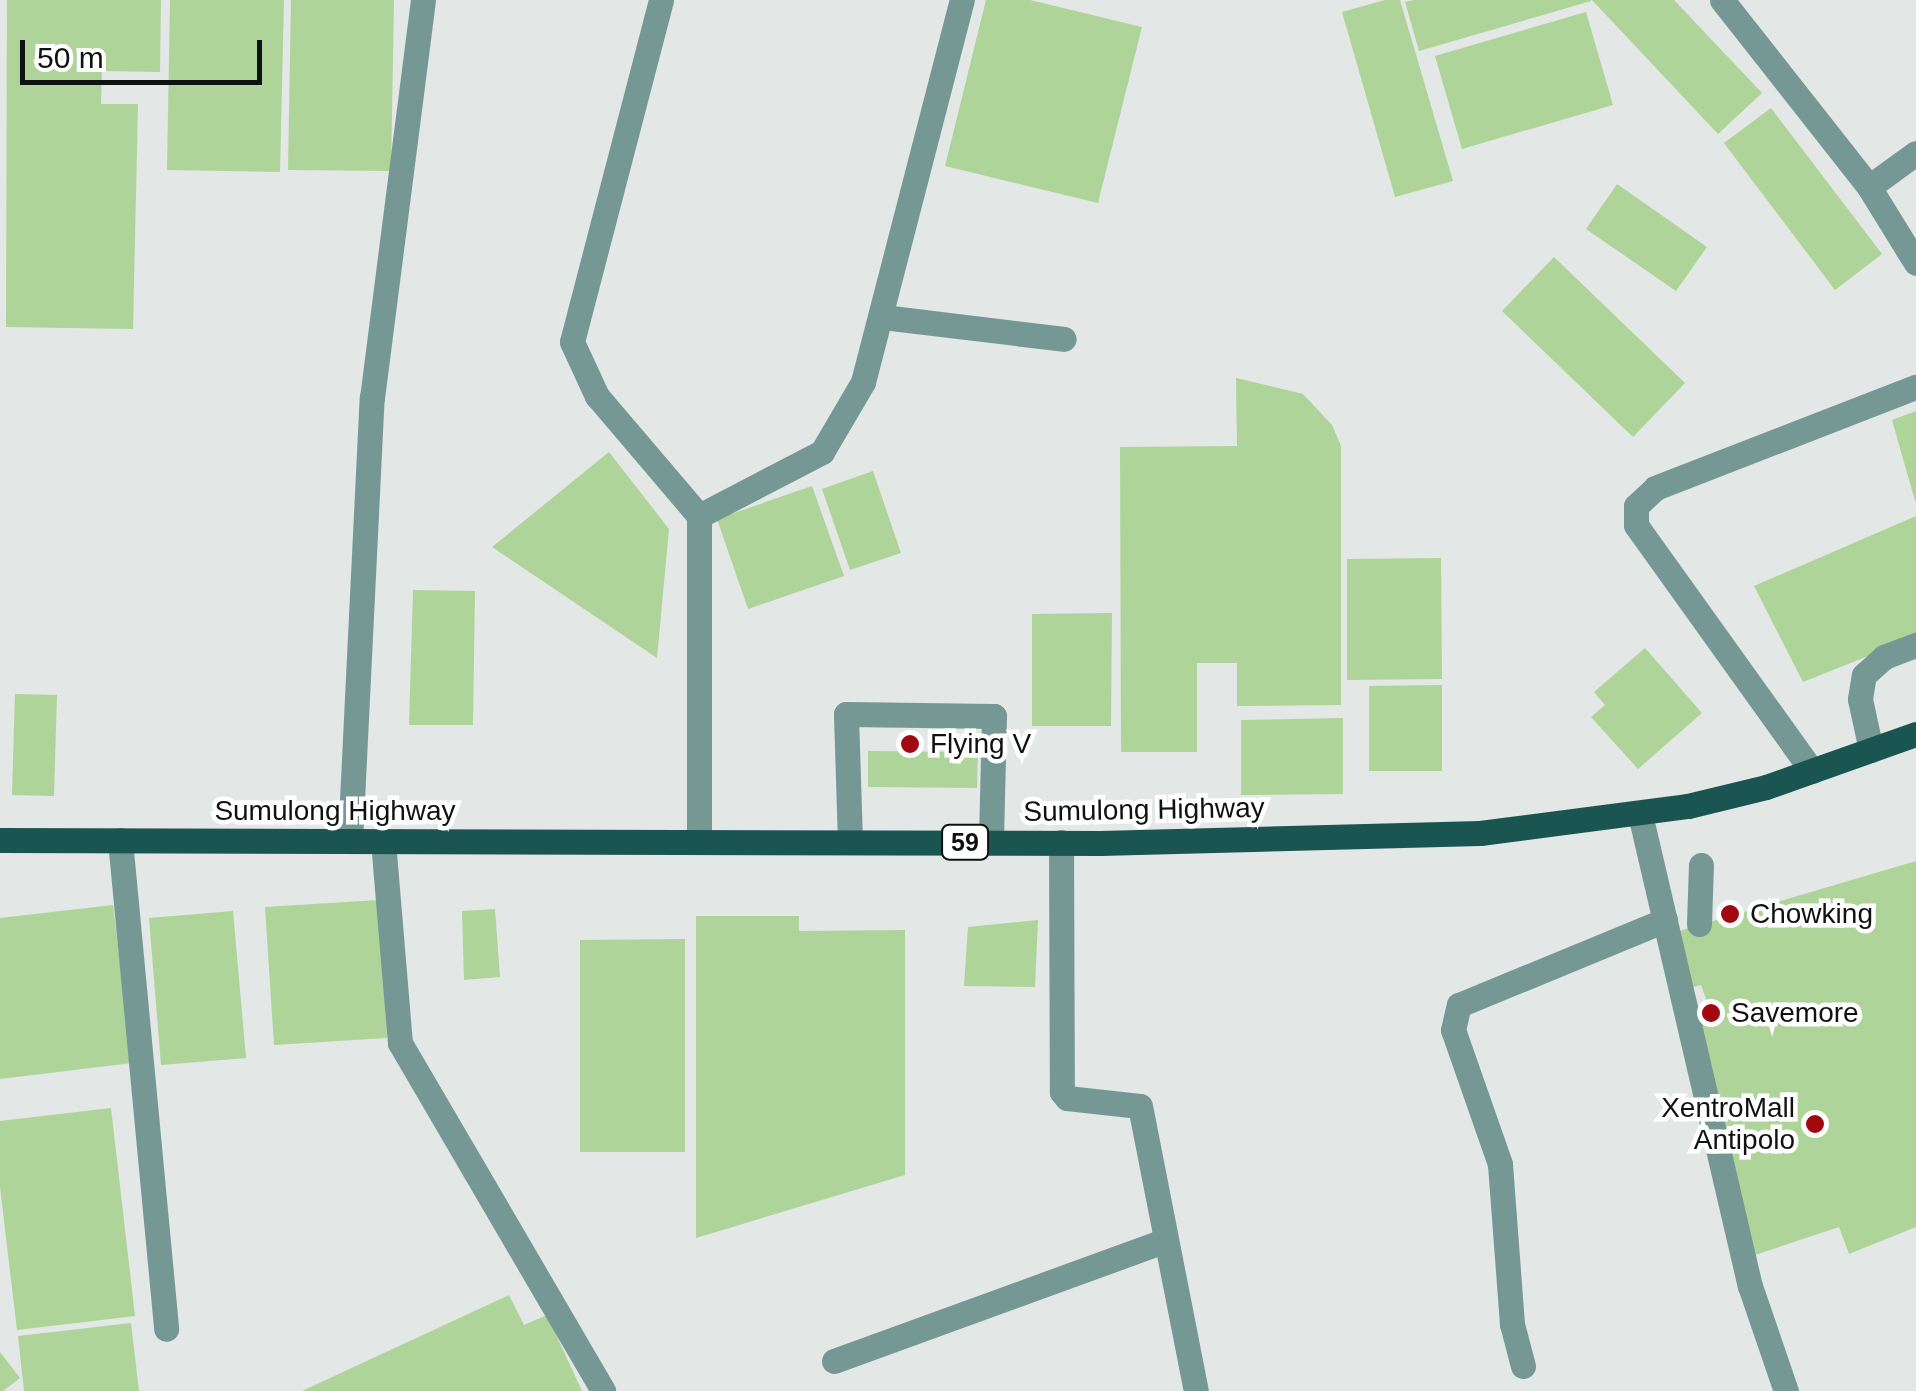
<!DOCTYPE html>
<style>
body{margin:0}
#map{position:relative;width:1916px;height:1391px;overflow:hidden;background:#e3e7e5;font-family:Helvetica,sans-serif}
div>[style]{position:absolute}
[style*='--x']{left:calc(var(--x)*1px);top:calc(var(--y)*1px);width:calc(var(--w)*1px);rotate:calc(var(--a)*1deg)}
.building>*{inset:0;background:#aed49a}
.minor>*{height:25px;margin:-12.5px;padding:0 12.5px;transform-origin:12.5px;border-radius:12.5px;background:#759895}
.major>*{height:25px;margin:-12.5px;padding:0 12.5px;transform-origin:12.5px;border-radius:12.5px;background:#1a5551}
.dots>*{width:28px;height:28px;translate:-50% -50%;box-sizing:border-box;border:5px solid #fff;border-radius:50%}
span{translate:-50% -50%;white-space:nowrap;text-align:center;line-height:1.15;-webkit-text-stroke:9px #fff;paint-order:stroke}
.shield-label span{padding:2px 8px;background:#fff;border:2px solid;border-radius:8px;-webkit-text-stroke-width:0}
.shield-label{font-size:25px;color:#101211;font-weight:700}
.poi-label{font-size:28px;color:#101211}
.left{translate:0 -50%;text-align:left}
.right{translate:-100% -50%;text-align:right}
.street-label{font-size:28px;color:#101211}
.scale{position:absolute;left:20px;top:40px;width:242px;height:45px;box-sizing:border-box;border:5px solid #101211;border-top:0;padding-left:12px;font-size:30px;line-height:35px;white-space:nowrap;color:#101211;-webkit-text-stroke:8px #fff;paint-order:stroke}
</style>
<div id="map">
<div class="building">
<i style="clip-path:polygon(7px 0,161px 0,160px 72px,102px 71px,101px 104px,138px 104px,133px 329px,6px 327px)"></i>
<i style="clip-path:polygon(170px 0,284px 0,280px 172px,167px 170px)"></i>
<i style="clip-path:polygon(291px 0,394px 0,391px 171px,288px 170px)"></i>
<i style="clip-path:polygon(986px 0,1030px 0,1142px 27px,1098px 203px,945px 166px)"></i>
<i style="clip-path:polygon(1385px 0,1400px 0,1453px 181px,1395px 197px,1342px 12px)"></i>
<i style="clip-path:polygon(1414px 0,1591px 0,1591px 1px,1419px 51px,1405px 2px)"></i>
<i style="clip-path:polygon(1592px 0,1674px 0,1762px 93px,1718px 134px)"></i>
<i style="clip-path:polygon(1586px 12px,1613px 105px,1462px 149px,1435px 56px)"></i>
<i style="clip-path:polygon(1771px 108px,1882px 254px,1835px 290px,1724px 143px)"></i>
<i style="clip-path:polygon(1617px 184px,1707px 247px,1676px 291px,1586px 229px)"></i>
<i style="clip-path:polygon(1554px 257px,1685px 383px,1633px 437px,1502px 311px)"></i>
<i style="clip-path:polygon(1236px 378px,1303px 394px,1332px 425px,1341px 446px,1341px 705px,1237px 706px,1237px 663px,1197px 663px,1197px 752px,1121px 752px,1120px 447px,1237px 446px)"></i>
<i style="clip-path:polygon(1916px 411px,1916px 500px,1915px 501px,1892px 420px)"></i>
<i style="clip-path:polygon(609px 452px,669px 529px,657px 658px,492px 547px)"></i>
<i style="clip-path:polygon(873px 471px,901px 553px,850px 570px,822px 489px)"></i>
<i style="clip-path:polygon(812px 486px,844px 576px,748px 609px,717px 519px)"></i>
<i style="clip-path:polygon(1916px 516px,1916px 637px,1803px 682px,1754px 586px)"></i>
<i style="clip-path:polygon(1441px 558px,1442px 679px,1347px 680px,1347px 559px)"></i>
<i style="clip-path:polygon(413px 590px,475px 591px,473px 725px,409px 725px)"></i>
<i style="clip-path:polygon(1112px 613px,1111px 726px,1032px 726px,1032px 614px)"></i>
<i style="clip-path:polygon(1645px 648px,1702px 713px,1638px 769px,1591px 717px,1605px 705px,1594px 692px)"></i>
<i style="clip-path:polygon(1442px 685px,1442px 771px,1369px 771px,1369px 686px)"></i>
<i style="clip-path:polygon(15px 694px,57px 695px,54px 796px,12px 795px)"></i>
<i style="clip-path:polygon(1343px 718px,1343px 794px,1241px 795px,1241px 720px)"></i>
<i style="clip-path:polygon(868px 751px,978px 752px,977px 788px,868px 787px)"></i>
<i style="clip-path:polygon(1916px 861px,1916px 1227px,1849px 1254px,1839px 1227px,1746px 1258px,1691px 1020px,1711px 1013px,1701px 985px,1693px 987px,1676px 932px)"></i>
<i style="clip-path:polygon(379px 900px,387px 1038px,274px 1045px,265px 907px)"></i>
<i style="clip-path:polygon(113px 905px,132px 1063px,0 1079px,0 918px)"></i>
<i style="clip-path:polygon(495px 909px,500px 977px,464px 980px,462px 911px)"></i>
<i style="clip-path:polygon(233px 911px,246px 1058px,161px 1065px,149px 918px)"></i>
<i style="clip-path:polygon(696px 916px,799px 916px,799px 931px,905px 930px,905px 1175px,696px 1238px)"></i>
<i style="clip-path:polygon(1038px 920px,1035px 987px,964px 986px,968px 927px)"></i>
<i style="clip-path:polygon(685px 939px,685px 1152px,580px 1152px,580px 940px)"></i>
<i style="clip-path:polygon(111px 1108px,135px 1316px,17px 1330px,0 1187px,0 1121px)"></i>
<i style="clip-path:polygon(509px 1295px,524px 1325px,547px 1315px,582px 1391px,302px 1391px)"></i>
<i style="clip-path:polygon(131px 1323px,139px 1391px,24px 1391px,18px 1336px)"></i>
<i style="clip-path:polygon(0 1352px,20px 1378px,3px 1391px,0 1391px)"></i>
</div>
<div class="minor">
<i style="--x:661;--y:0;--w:353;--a:104.6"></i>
<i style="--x:572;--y:342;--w:60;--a:65.2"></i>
<i style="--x:597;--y:396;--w:157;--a:49.6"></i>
<i style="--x:699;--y:516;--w:326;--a:90"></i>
<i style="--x:1722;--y:0;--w:238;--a:51.8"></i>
<i style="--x:1869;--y:187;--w:89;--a:58.3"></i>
<i style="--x:1869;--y:187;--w:58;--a:-35.9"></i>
<i style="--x:883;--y:317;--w:182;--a:6.9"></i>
<i style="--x:699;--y:516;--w:139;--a:-27.5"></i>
<i style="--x:822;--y:452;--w:81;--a:-59.6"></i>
<i style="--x:863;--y:382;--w:395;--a:-75.5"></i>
<i style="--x:1871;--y:750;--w:52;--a:-102.2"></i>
<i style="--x:1860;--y:699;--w:24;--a:-81"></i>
<i style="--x:1864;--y:675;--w:27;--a:-42"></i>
<i style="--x:1884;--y:657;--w:34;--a:-21"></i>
<i style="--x:1812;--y:771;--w:302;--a:-125.6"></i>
<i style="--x:1636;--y:525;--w:19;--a:-90"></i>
<i style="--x:1636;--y:506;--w:26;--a:-43"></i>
<i style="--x:1655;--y:488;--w:280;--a:-21.2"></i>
<i style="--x:1640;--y:814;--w:485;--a:76.9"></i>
<i style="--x:1750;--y:1286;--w:111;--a:71.1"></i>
<i style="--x:120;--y:840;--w:491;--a:84.6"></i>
<i style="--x:350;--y:841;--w:444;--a:-87.2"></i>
<i style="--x:372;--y:398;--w:401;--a:-82.7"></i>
<i style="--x:383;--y:841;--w:203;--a:85.2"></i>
<i style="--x:400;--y:1043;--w:403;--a:59.7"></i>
<i style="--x:850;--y:842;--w:128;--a:-91.8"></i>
<i style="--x:846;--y:714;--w:148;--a:0.8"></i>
<i style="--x:994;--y:716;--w:126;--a:91.4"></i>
<i style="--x:1061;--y:842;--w:250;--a:89.8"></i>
<i style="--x:1062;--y:1092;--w:8;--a:50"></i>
<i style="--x:1067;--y:1098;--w:73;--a:6.3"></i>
<i style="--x:1140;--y:1106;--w:290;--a:78.9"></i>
<i style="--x:1699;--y:924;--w:59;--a:-88.1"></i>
<i style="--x:834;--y:1361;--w:353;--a:-20"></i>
<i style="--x:1523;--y:1366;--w:43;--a:-104.7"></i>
<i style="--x:1512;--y:1324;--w:160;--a:-94.3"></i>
<i style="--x:1500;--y:1164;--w:142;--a:-109.3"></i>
<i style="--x:1453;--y:1030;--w:26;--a:-77"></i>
<i style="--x:1459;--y:1005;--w:223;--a:-22.4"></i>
</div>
<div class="major">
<i style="--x:0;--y:840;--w:1100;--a:0.16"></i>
<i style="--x:1100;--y:843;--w:380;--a:-1.5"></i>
<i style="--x:1480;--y:833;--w:210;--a:-7.4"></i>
<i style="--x:1688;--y:806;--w:80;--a:-13.7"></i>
<i style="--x:1766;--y:787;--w:159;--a:-19.5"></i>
</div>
<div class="dots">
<i style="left:910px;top:744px;background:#a20810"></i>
<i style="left:1730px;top:914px;background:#a20810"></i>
<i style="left:1711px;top:1013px;background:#a20810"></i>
<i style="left:1815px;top:1124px;background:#a20810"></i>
</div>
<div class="shield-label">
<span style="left:965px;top:842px">59</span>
</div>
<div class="poi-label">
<span class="left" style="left:930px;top:744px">Flying V</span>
<span class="left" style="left:1750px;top:914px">Chowking</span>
<span class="left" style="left:1731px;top:1013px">Savemore</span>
<span class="right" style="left:1795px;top:1124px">XentroMall<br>Antipolo</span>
</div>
<div class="street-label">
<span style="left:1144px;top:810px;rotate:-1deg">Sumulong Highway</span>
<span style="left:335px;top:811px">Sumulong Highway</span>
</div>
<div class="scale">50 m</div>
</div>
